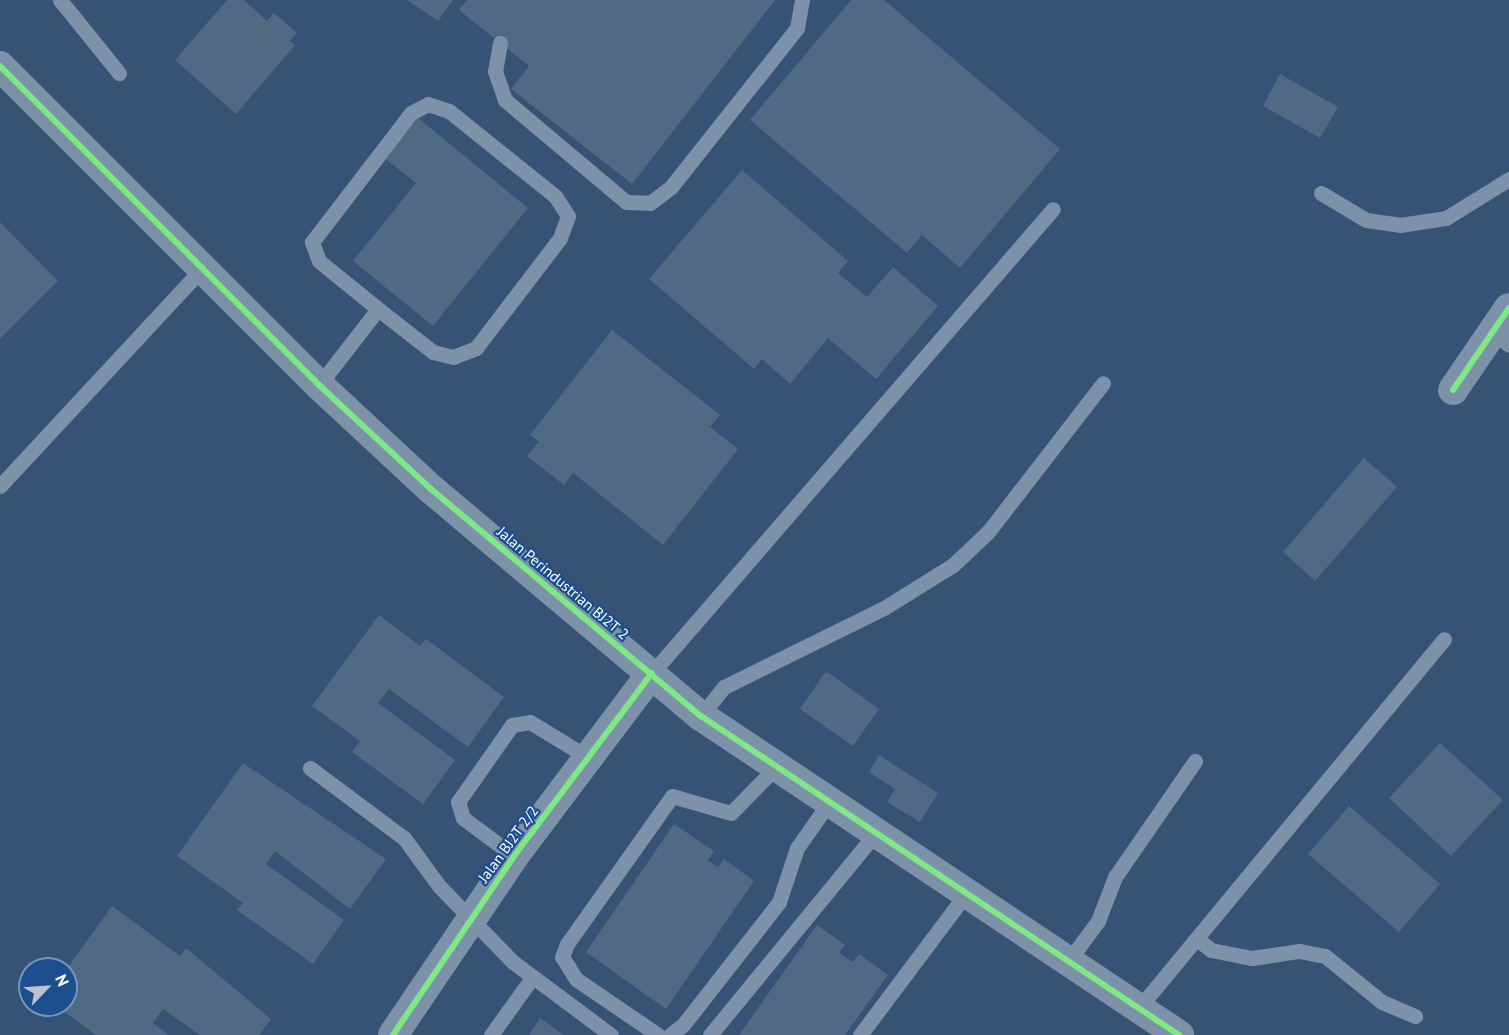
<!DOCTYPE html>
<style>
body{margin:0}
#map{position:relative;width:1509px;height:1035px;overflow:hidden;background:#365274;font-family:"PT Sans",sans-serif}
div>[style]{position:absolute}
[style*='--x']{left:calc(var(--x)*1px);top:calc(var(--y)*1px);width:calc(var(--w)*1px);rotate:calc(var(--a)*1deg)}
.building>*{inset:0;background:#526984}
.lane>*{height:15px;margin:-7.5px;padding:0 7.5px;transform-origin:7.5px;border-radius:7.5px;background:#7d92a8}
.street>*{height:30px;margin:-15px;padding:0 15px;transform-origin:15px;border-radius:15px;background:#7d92a8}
.cycleway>*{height:6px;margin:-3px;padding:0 3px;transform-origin:3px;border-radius:3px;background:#7ce984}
span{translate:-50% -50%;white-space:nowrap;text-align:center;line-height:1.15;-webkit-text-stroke:4.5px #1b4f8f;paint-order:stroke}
.street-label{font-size:15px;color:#fff}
.north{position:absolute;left:18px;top:957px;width:60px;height:60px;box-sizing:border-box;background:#1b4f8f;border:2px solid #7695bc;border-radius:50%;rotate:65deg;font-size:16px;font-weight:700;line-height:24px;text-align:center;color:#fff}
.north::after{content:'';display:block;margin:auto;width:21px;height:27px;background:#b9c2ce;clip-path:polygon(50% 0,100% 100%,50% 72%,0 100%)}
</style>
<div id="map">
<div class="building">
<i style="clip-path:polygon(227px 0,244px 0,267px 21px,274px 13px,297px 33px,289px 41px,295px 45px,236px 114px,175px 60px)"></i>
<i style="clip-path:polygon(407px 0,453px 0,438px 21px)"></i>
<i style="clip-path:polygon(467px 0,775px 0,632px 184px,511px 89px,529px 66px,459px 10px)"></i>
<i style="clip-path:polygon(851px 0,884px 0,1060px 149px,960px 268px,922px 235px,907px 253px,750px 120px)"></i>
<i style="clip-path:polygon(1280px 74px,1338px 107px,1320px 138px,1263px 106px)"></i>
<i style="clip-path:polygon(418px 118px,528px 208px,433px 326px,353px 261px,416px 183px,386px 159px)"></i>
<i style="clip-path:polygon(742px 170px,848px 261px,838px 273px,867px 297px,893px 267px,938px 306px,876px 379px,828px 338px,790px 384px,762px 359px,754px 369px,649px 279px)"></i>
<i style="clip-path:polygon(0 222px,58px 281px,0 339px)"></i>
<i style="clip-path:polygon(612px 330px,720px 415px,710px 427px,738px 449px,663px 545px,573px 473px,564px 485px,527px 456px,539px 442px,530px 435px)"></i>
<i style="clip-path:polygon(1364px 458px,1397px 487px,1315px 581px,1283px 552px)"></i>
<i style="clip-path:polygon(379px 615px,420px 646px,426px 639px,504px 697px,468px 747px,389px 689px,378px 703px,455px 760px,423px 804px,352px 752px,360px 741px,312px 706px)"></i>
<i style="clip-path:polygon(826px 671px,879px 709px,853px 746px,800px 709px)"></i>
<i style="clip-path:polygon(1440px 743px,1503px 800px,1451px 856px,1389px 798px)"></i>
<i style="clip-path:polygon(879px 755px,938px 793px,920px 822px,887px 802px,895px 789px,869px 772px)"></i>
<i style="clip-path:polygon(243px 763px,386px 859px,350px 909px,275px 851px,266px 864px,344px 920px,313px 964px,237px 910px,243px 903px,177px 856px)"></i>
<i style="clip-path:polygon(1349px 806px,1440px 884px,1399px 932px,1308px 854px)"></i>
<i style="clip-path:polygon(674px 824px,714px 851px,708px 860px,718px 867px,724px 859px,754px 881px,666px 1009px,586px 952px)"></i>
<i style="clip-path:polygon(112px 906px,180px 956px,186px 948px,271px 1019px,259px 1035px,200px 1035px,163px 1009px,153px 1023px,169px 1035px,96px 1035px,55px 1005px,66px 1005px,66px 970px)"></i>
<i style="clip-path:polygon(817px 925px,845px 945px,839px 953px,853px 962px,859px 954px,888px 975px,845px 1035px,739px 1035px)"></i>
<i style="clip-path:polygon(540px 1018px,564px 1035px,529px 1035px)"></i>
</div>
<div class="lane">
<i style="--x:60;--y:0;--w:94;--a:51.1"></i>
<i style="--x:500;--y:43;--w:28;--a:100"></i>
<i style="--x:495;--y:71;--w:31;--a:71"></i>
<i style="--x:505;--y:100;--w:158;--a:40.1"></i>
<i style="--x:626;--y:202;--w:24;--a:2"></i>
<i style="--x:650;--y:203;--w:26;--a:-37"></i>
<i style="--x:671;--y:187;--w:203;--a:-51.6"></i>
<i style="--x:797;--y:28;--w:28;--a:-80"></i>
<i style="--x:1321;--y:193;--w:52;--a:31"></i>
<i style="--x:1366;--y:220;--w:34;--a:8"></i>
<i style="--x:1400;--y:225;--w:47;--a:-8.7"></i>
<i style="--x:1446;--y:218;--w:74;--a:-31.8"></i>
<i style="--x:1492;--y:332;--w:21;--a:37"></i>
<i style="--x:319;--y:385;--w:96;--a:-52.2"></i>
<i style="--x:378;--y:309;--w:70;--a:38"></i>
<i style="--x:433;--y:352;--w:21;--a:14"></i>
<i style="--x:453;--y:357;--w:25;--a:-21"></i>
<i style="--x:476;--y:348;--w:138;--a:-52.6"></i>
<i style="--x:560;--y:238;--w:23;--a:-70"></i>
<i style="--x:568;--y:216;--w:24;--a:-123"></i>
<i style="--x:555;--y:196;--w:136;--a:-141.3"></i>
<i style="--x:449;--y:111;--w:22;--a:-162"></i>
<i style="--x:428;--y:104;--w:19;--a:152"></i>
<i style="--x:411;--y:113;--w:163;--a:127.5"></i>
<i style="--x:312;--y:242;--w:20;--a:70"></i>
<i style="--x:319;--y:261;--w:76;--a:39.1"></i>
<i style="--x:0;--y:486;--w:294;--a:-47.1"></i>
<i style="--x:652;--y:673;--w:613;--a:-49.17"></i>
<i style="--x:701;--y:716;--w:37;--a:-52"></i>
<i style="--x:724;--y:687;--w:178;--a:-26.3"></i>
<i style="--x:884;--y:608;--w:81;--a:-31.9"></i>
<i style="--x:953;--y:565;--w:48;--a:-43.3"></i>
<i style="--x:988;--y:532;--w:188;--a:-52.3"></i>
<i style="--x:310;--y:768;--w:117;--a:36.7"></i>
<i style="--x:404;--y:838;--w:59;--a:53.9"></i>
<i style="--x:439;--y:886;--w:106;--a:45.8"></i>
<i style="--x:513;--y:962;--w:122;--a:36.7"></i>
<i style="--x:514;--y:856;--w:64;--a:-143.3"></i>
<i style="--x:463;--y:818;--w:17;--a:-107"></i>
<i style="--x:458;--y:802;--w:94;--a:-55"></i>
<i style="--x:512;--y:725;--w:18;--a:-9"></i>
<i style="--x:530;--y:722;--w:66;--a:31.3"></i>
<i style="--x:1197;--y:939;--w:18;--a:38"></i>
<i style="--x:1211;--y:950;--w:42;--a:11"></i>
<i style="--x:1252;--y:958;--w:48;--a:-8.5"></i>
<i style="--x:1299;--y:951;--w:26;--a:11"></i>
<i style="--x:1325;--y:956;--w:73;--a:38.9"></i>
<i style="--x:1382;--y:1002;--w:36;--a:23"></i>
<i style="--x:1067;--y:963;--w:52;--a:-53.6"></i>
<i style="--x:1098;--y:921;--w:47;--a:-68.9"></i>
<i style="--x:1115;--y:877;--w:141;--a:-55.4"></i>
<i style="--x:1138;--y:1009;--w:480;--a:-50.4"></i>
<i style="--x:491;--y:1035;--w:70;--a:-54.3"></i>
<i style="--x:658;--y:1035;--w:99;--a:-145.7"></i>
<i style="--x:576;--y:979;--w:26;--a:-122"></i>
<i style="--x:562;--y:957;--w:14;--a:-69"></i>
<i style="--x:567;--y:944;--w:181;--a:-54.6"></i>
<i style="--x:672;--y:796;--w:61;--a:16.1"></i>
<i style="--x:731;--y:813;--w:64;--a:-45.6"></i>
<i style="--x:670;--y:1035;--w:16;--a:-38"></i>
<i style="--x:683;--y:1025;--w:156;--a:-52"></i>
<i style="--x:779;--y:902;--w:57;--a:-71.6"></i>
<i style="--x:797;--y:848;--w:54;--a:-54.8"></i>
<i style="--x:710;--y:1035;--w:259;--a:-50.6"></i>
<i style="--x:860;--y:1035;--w:175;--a:-53.1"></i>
</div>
<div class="street">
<i style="--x:0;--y:66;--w:451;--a:45"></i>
<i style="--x:319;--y:385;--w:153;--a:42.9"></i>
<i style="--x:431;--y:489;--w:353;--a:40.1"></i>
<i style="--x:701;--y:716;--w:575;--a:33.72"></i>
<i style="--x:1453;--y:390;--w:99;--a:-55.7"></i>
<i style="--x:393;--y:1035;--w:216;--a:-55.9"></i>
<i style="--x:514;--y:856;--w:229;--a:-53"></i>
</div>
<div class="cycleway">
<i style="--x:0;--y:66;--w:451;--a:45"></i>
<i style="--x:319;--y:385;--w:153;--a:42.9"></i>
<i style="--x:431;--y:489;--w:353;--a:40.1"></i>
<i style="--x:701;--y:716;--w:575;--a:33.72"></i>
<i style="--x:1453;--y:390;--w:99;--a:-55.7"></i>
<i style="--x:393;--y:1035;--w:216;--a:-55.9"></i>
<i style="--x:514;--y:856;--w:229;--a:-53"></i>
</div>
<div class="street-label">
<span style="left:563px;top:583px;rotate:40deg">Jalan Perindustrian BJ2T 2</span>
<span style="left:508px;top:844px;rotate:-54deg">Jalan BJ2T 2/2</span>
</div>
<div class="north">N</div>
</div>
